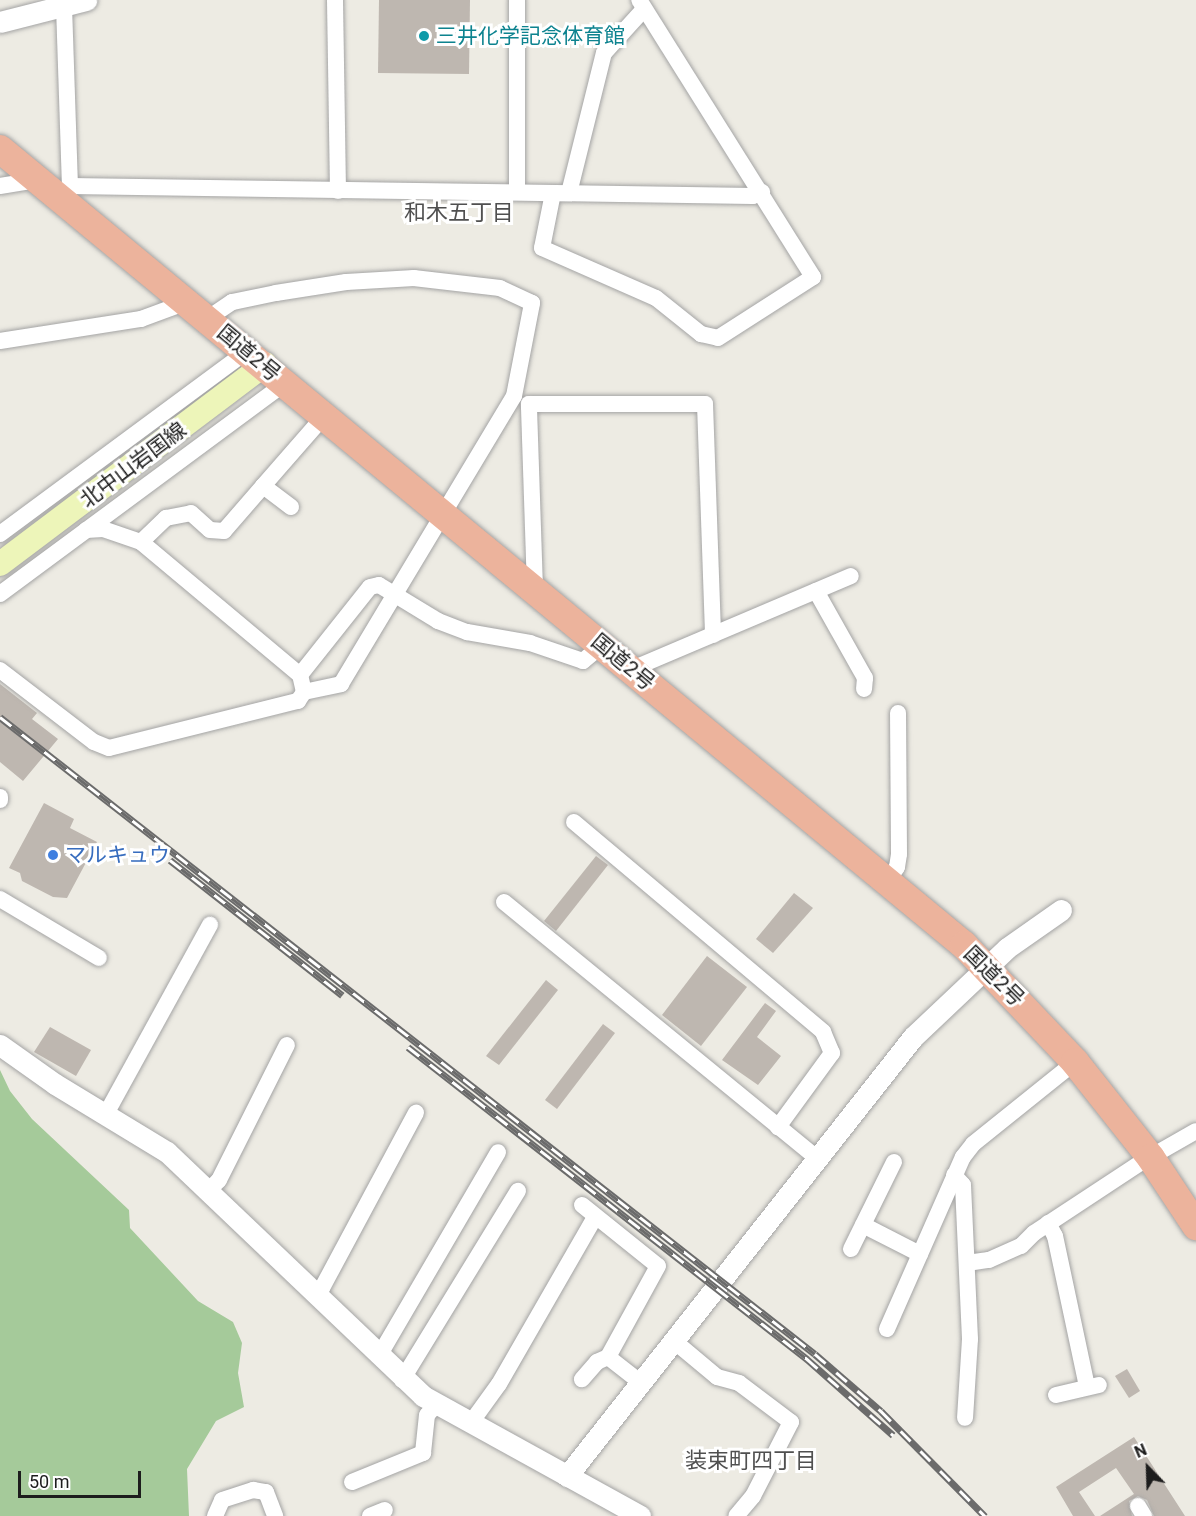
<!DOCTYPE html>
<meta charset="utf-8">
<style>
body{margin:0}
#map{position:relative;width:1196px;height:1516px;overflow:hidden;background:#edebe3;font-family:Roboto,"Noto Sans JP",sans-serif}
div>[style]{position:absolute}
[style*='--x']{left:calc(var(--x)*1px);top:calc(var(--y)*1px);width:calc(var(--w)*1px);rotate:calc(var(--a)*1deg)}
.forest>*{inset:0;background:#a5ca9a}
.building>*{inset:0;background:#beb7b0}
.roads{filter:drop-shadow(0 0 2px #a4a4a4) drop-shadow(0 0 2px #a4a4a4)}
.minor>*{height:16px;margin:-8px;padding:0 8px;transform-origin:8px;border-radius:8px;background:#fff}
.tertiary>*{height:21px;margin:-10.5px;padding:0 10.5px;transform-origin:10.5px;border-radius:10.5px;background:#fff}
.secondary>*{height:24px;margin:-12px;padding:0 12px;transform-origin:12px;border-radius:12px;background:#edf5b9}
.trunk>*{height:28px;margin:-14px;padding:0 14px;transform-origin:14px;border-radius:14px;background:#ecb39c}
.rail>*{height:7px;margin-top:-3.5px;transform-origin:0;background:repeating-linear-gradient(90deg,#fff 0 14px,#6b6b6b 0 28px);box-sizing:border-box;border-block:2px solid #6b6b6b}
.dots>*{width:16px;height:16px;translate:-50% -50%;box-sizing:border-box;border:3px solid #fff;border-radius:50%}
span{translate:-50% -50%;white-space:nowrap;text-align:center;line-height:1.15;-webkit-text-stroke:6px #fff;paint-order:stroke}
.culture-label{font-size:21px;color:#0d838f}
.left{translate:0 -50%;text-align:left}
.street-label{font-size:21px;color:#1d1d1d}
.shop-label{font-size:21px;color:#366cbe}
.neighbourhood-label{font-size:22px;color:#505050}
.north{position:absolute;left:1118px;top:1438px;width:60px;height:60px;-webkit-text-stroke:4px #fff;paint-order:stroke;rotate:337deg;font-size:16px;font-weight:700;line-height:24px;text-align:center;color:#1d1d1d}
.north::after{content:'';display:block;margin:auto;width:21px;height:27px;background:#1d1d1d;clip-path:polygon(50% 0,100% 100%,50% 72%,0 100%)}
.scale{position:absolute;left:18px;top:1471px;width:123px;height:27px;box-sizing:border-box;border:3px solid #1d1d1d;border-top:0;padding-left:8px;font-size:18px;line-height:21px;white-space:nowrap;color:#1d1d1d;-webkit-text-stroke:4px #fff;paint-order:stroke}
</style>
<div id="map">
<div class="forest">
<i style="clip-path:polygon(0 1070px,10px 1091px,32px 1119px,129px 1210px,130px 1228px,198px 1301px,233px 1322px,242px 1343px,238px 1373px,244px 1407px,216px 1421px,187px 1469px,189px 1516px,0 1516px)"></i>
</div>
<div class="building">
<i style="clip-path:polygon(379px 0,470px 0,469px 74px,378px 73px)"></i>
<i style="clip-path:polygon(0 684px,37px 713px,32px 719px,58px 739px,23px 781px,0 762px)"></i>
<i style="clip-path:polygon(44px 803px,74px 819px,70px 828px,97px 842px,67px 898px,53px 897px,22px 881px,20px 873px,9px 868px)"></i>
<i style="clip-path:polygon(596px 856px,608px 865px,556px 931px,544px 921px)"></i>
<i style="clip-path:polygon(794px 893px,813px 908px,773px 953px,756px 939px)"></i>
<i style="clip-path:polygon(707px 956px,747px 987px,701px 1046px,662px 1015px)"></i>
<i style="clip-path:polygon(546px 980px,558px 990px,499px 1065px,486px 1056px)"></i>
<i style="clip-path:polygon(765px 1003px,776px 1011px,757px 1037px,781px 1056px,758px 1085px,722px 1060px)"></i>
<i style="clip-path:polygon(603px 1024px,615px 1033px,557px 1109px,545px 1100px)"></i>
<i style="clip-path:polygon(50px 1027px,91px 1050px,76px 1076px,34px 1052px)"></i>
<i style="clip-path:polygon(1127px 1369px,1140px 1391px,1129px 1398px,1115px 1376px)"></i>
<i style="clip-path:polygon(1134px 1437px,1185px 1516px,1154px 1516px,1147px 1500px,1138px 1496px,1129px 1501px,1132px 1516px,1100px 1516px,1134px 1494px,1116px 1468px,1079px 1492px,1095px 1516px,1073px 1516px,1056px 1487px)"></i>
</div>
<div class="roads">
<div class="minor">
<i style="--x:335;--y:0;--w:191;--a:89.1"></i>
<i style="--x:517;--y:0;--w:192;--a:90"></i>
<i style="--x:64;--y:6;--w:180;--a:88.1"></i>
<i style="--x:0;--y:186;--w:37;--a:-9"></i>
<i style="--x:553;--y:193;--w:56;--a:101.3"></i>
<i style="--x:542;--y:248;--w:124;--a:23.7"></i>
<i style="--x:656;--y:298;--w:58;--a:38.7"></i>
<i style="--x:701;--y:334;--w:17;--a:13"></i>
<i style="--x:718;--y:338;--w:113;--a:-32.7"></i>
<i style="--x:813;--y:277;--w:327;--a:-122.1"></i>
<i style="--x:569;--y:193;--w:144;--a:-76"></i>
<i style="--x:604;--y:53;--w:59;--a:-47.7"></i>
<i style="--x:57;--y:198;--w:18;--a:-43"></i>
<i style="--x:70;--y:186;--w:683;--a:0.84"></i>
<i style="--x:753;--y:196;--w:10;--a:-24"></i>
<i style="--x:0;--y:341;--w:143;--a:-8.9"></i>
<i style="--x:141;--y:319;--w:49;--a:-20.3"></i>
<i style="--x:291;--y:507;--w:35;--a:-143"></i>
<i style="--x:263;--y:486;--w:93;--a:-48.9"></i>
<i style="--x:86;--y:530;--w:17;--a:-3"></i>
<i style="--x:103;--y:529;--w:40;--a:18.9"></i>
<i style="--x:141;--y:542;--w:207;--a:39.9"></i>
<i style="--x:0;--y:534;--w:307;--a:-36.5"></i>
<i style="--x:141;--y:542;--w:35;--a:-44"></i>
<i style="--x:166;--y:518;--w:25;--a:-11"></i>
<i style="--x:191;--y:513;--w:25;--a:42"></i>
<i style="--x:210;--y:530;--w:14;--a:4"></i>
<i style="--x:224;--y:531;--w:60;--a:-49.1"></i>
<i style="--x:535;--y:589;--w:185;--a:-91.9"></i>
<i style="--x:529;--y:404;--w:176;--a:0"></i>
<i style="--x:705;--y:404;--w:231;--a:88"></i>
<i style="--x:816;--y:591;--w:100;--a:60.6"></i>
<i style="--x:865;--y:678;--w:11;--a:95"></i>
<i style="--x:0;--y:594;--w:355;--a:-36.5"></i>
<i style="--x:0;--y:670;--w:118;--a:37.5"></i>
<i style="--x:94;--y:742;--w:16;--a:22"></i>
<i style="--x:109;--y:748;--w:195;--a:-14"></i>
<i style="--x:298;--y:701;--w:11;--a:-56"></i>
<i style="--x:304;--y:692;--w:38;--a:-12"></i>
<i style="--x:341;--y:684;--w:336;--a:-59"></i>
<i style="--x:514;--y:396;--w:95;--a:-79"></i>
<i style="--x:532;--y:303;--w:35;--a:-155"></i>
<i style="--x:500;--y:288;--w:87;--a:-173.4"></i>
<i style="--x:414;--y:278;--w:68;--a:176.6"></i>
<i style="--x:346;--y:282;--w:71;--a:171.1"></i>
<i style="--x:276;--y:293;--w:45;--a:168.4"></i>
<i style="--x:232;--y:302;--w:30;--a:146"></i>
<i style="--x:634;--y:672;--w:8;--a:-50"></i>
<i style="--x:639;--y:666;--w:230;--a:-23"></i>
<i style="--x:304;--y:692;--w:17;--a:-103"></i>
<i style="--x:300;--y:675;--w:112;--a:-51.5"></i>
<i style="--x:370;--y:587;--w:9;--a:-13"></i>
<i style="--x:379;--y:585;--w:69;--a:31.4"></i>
<i style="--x:438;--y:621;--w:31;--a:21"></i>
<i style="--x:467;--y:632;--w:64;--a:9.9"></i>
<i style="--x:530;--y:643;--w:56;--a:18.8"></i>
<i style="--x:583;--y:661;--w:26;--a:-40"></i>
<i style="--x:0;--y:797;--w:3;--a:90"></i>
<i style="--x:574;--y:822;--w:326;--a:40.1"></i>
<i style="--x:823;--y:1032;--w:23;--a:67"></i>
<i style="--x:832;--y:1053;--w:92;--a:126.1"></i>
<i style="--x:887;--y:881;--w:17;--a:-54"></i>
<i style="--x:897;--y:867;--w:13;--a:-81"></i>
<i style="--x:899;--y:854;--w:141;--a:-90.4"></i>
<i style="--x:0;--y:899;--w:115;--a:30.8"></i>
<i style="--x:504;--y:902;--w:406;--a:39.3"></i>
<i style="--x:106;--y:1114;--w:216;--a:-61.2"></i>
<i style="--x:954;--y:1175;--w:13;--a:48"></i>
<i style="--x:963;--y:1185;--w:154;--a:87.4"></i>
<i style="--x:970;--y:1339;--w:79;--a:93.6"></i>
<i style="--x:209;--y:1190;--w:14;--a:-45"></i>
<i style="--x:219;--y:1180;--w:151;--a:-63.3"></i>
<i style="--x:582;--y:1205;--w:97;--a:38.8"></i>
<i style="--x:658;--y:1266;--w:104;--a:118.8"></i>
<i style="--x:608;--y:1357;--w:12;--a:156"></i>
<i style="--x:597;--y:1362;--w:23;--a:131"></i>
<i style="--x:1048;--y:1223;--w:15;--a:62"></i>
<i style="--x:1055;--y:1236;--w:154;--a:78"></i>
<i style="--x:863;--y:1225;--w:64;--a:27"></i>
<i style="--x:851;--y:1249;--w:97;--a:-63.7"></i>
<i style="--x:967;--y:1263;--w:22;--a:-8"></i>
<i style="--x:989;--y:1260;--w:35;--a:-24"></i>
<i style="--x:1021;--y:1246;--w:18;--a:-45"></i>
<i style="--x:1034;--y:1233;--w:127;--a:-33.4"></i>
<i style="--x:1140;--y:1163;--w:64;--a:-29.7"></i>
<i style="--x:313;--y:1294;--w:11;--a:-34"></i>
<i style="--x:322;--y:1288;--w:199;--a:-61.8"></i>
<i style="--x:887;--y:1329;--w:188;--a:-66.2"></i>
<i style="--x:963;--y:1157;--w:16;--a:-52"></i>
<i style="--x:973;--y:1144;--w:131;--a:-38.8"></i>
<i style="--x:674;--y:1341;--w:56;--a:39.9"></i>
<i style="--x:717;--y:1377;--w:23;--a:15"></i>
<i style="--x:739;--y:1383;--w:65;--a:36.9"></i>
<i style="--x:791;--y:1422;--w:83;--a:117.2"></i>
<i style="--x:753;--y:1496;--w:26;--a:130"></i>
<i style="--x:379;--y:1356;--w:236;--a:-59.7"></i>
<i style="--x:608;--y:1357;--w:41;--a:38"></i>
<i style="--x:402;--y:1380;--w:222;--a:-58.5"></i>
<i style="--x:1056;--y:1395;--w:44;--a:-13.1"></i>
<i style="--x:470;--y:1424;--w:49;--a:-54.1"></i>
<i style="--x:499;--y:1384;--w:193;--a:-60.1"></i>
<i style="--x:352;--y:1482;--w:77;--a:-22.2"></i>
<i style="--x:423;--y:1453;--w:38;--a:-84"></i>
<i style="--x:427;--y:1415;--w:13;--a:-48"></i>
<i style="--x:1138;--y:1506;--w:12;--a:59"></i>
<i style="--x:215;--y:1516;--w:17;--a:-66"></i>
<i style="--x:222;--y:1500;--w:33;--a:-18"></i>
<i style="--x:253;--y:1490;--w:13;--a:9"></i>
<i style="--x:266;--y:1492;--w:26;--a:69"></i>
<i style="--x:370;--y:1516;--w:16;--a:-22"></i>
</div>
<div class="tertiary">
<i style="--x:0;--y:22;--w:89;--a:-14.3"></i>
<i style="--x:0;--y:1045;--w:67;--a:35.3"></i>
<i style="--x:55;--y:1084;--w:131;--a:31.3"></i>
<i style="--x:167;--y:1152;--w:354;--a:43.6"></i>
<i style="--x:423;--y:1396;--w:248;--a:28.9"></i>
<i style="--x:567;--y:1476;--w:559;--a:-51.76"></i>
<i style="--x:913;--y:1037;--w:129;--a:-43.4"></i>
<i style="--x:1007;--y:948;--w:66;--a:-35.1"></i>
</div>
<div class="secondary">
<i style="--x:0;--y:564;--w:332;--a:-37"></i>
</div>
<div class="trunk">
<i style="--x:0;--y:149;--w:1250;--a:39.55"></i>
<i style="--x:964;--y:945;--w:161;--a:46.5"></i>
<i style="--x:1075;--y:1062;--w:122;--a:51.6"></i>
<i style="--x:1151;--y:1158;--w:82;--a:56.5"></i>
</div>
</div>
<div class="rail">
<i style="--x:0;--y:717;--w:1034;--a:38.01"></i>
<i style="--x:815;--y:1354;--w:87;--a:40.8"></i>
<i style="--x:881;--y:1411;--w:148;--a:45.3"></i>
<i style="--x:170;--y:860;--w:219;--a:38.1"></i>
<i style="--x:408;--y:1047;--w:507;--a:38.02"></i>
<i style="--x:807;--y:1359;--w:115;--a:41.5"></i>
</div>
<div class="dots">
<i style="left:424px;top:36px;background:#0f9aa8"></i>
<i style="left:53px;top:855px;background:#3f7fe0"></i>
</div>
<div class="culture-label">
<span class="left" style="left:436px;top:36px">三井化学記念体育館</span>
</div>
<div class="street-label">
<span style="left:249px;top:353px;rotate:40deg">国道2号</span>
<span style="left:133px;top:465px;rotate:-37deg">北中山岩国線</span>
<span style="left:623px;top:662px;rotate:40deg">国道2号</span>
<span style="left:994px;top:976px;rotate:45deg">国道2号</span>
</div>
<div class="shop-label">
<span class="left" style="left:65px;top:855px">マルキュウ</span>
</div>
<div class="neighbourhood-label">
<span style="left:459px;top:213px">和木五丁目</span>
<span style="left:751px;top:1461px">装束町四丁目</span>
</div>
<div class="north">N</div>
<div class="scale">50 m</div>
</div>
